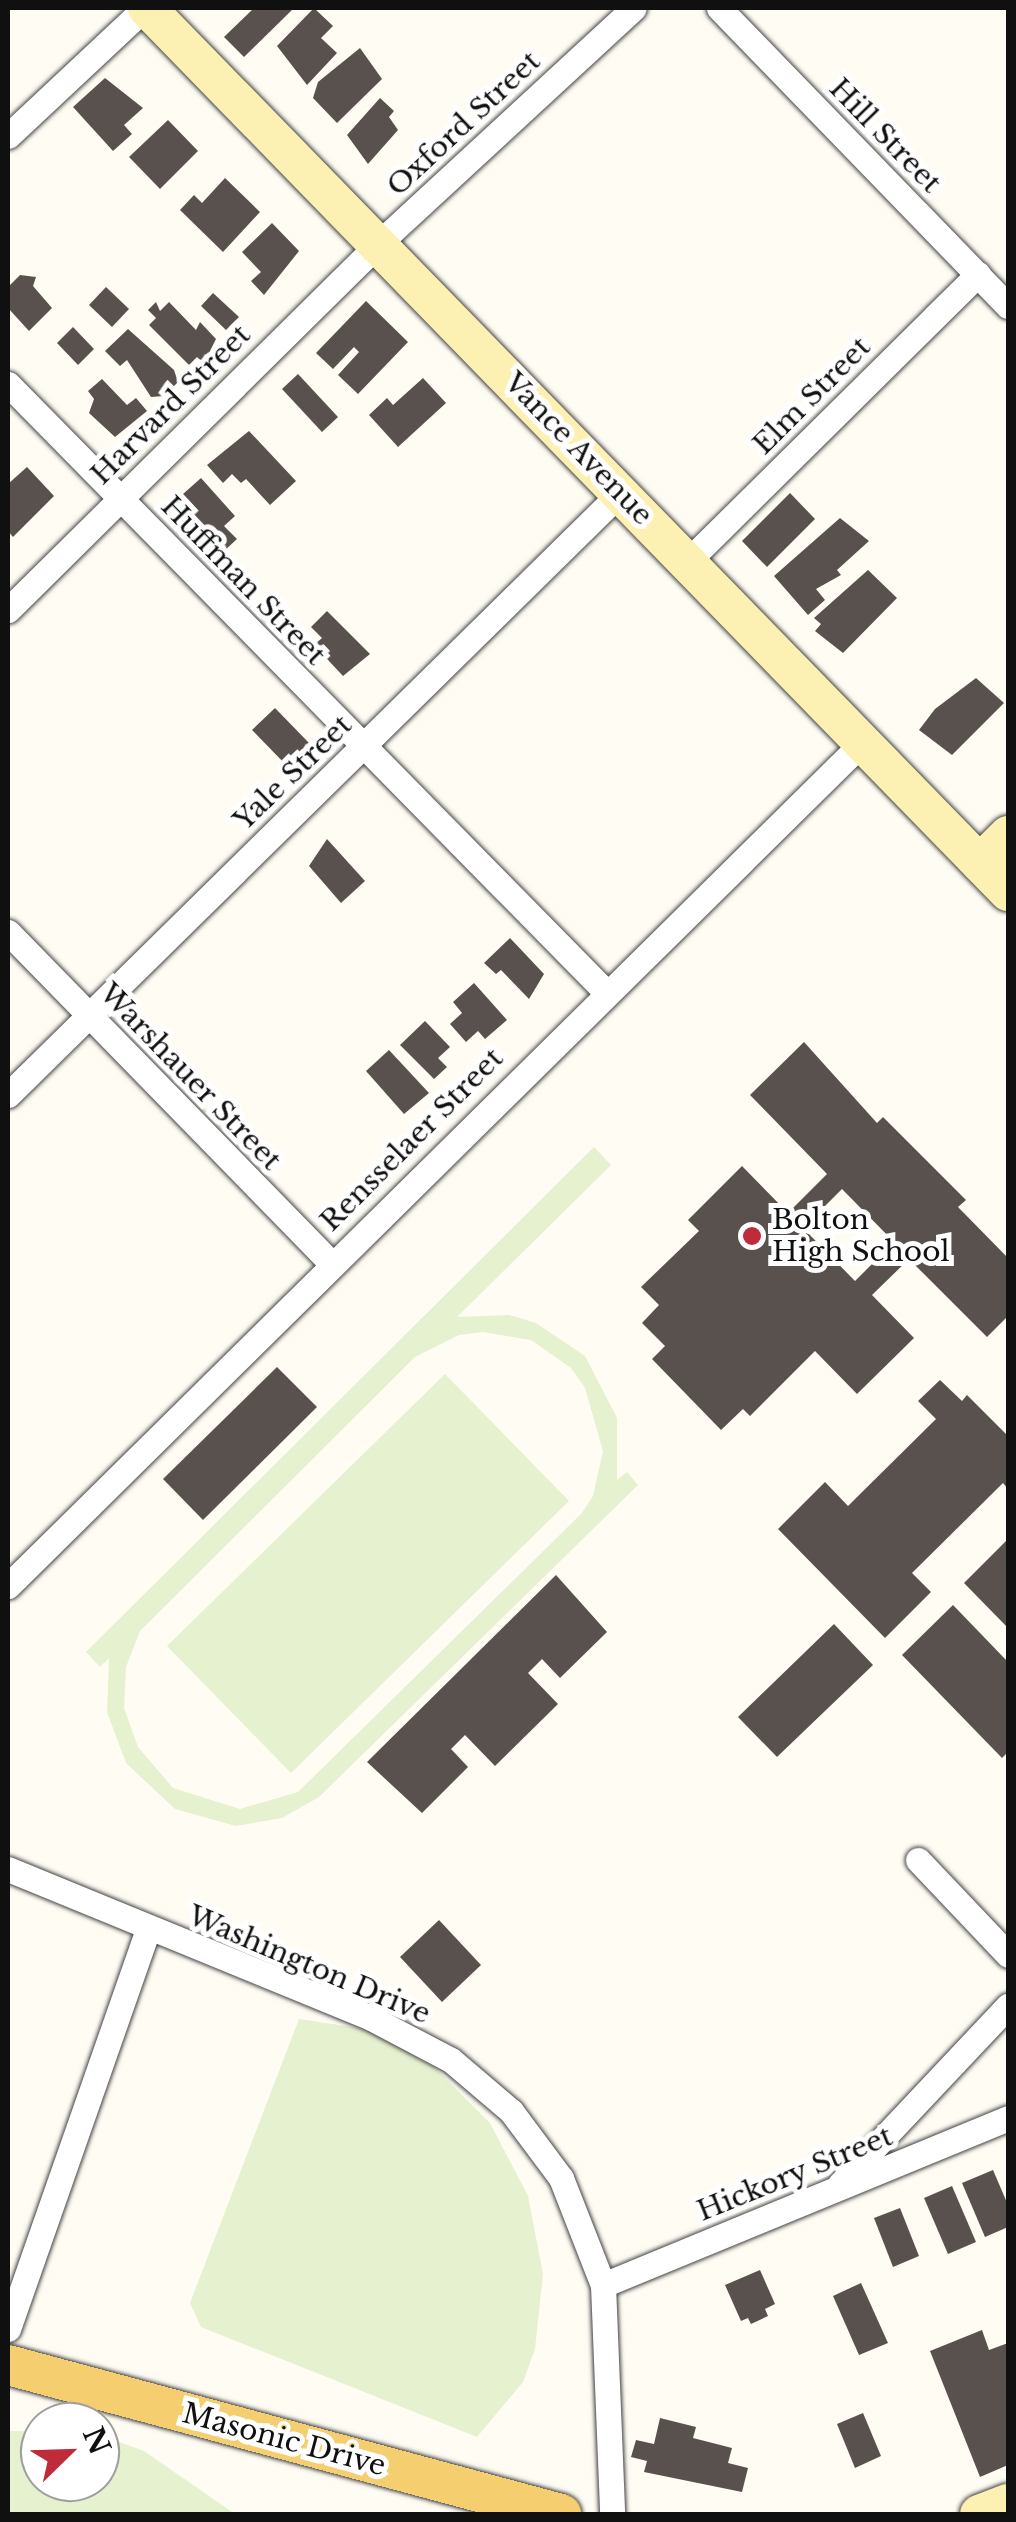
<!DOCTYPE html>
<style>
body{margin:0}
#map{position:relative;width:1016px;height:2522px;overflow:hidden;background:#fffcf4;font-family:"Libre Baskerville",serif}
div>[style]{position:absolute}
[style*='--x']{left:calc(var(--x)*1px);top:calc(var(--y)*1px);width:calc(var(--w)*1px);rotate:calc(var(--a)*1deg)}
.pitch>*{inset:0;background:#e6f1cf}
.building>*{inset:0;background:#59514d}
.roads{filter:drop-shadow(0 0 2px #434343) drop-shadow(0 0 2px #434343)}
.street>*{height:25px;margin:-12.5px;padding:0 12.5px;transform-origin:12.5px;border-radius:12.5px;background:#fff}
.secondary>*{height:38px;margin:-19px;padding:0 19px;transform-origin:19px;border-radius:19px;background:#fcf1b2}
.primary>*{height:40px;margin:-20px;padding:0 20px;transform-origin:20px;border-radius:20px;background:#f4ce6f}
.dots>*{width:28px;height:28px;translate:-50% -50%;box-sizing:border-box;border:5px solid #fff;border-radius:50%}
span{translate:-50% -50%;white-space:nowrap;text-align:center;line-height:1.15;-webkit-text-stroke:10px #fff;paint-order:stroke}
.street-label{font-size:28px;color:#101010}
.poi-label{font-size:28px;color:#101010}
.left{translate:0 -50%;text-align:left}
.frame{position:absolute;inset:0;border:10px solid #101010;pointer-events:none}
.north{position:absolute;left:20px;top:2402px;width:100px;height:100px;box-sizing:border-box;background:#fff;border:2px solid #9f9f9f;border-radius:50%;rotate:67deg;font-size:28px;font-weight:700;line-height:40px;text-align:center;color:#101010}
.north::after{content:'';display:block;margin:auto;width:35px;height:45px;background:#be2b39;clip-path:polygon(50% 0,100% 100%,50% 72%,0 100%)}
</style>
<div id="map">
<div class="pitch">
<i style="clip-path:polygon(evenodd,594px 1147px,611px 1165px,457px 1317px,509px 1315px,536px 1323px,585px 1356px,617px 1418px,617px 1480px,627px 1472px,638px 1485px,319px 1797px,282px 1818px,236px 1826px,175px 1809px,126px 1763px,107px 1712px,109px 1658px,100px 1667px,86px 1652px,594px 1147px,483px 1332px,531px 1340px,571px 1368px,585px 1388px,603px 1451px,593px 1496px,582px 1513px,298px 1792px,240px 1809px,173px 1788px,138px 1747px,124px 1708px,126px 1667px,140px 1631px,415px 1357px,459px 1335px,483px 1332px)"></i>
<i style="clip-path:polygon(445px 1374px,569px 1501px,291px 1773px,167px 1646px)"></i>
<i style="clip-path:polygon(299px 2019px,365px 2029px,433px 2066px,490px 2123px,528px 2196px,543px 2274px,535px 2349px,523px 2382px,477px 2437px,201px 2327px,190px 2303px)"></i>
<i style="clip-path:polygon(8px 2431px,40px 2431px,40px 2482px,100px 2482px,100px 2435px,144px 2451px,235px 2514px,8px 2514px)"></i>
</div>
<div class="building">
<i style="clip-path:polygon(254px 8px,294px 8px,244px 57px,224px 37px)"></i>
<i style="clip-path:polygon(314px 8px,333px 26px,321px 38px,337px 53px,307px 85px,277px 46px)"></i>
<i style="clip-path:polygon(360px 48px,382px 79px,337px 123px,313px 98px,318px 82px)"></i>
<i style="clip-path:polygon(105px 78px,143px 108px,124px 125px,132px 134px,113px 151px,73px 107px)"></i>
<i style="clip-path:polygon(380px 98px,394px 111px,389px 117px,398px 130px,368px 164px,347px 135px)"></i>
<i style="clip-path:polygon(168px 120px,198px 151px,160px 189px,129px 157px)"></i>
<i style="clip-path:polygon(225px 178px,260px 212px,223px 252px,180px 210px,194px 195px,202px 203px)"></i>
<i style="clip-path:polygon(272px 223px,299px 251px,264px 295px,251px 281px,261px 272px,242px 252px)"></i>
<i style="clip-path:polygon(20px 275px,36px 277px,33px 286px,52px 308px,29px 331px,8px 308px,8px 287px)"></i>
<i style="clip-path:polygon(106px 287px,129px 309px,112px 327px,89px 305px)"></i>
<i style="clip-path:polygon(213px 293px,239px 317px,226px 330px,201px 306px)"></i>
<i style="clip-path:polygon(366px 301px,408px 342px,358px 394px,338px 375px,359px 352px,354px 347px,333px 369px,316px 353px)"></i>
<i style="clip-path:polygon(156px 302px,160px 311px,169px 302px,196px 330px,200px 322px,216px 339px,204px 363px,197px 357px,189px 365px,149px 325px,156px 318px,148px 310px)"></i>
<i style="clip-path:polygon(73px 327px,94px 349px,78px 365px,57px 343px)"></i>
<i style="clip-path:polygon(128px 329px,174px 370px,178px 382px,164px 396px,151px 397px,127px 360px,120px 366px,105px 351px)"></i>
<i style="clip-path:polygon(298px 374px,338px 417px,322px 432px,282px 389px)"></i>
<i style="clip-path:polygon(423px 378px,446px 403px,398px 447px,369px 415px,387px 398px,393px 405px)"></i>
<i style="clip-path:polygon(102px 379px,127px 405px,136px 398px,147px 411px,115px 437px,89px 413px,94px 399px,88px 391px)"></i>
<i style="clip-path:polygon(249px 431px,296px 481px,270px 505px,246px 479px,241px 483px,232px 474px,223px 483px,207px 465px)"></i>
<i style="clip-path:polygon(27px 467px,54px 496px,13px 537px,8px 531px,8px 484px)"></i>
<i style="clip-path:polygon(201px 478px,235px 516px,224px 526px,237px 539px,223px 552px,188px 512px,194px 506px,183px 494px)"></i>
<i style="clip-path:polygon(790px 493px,815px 519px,767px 567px,742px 541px)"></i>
<i style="clip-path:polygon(840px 518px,869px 541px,837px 570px,841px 575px,816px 589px,825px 600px,808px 615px,774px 576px)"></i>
<i style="clip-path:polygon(868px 570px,897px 598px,843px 653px,815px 631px,821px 624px,814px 618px)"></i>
<i style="clip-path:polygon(327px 611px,370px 654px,343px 676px,314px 645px,322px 638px,311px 627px)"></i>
<i style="clip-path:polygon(976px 678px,1004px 703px,952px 755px,919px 730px,935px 709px)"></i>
<i style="clip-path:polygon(275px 708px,310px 744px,288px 767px,252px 730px)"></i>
<i style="clip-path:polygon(327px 839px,365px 881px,341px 903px,309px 866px)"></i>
<i style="clip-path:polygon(510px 938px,544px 974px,529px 999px,501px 970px,496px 974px,484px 963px)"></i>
<i style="clip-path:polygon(474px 983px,507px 1020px,485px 1039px,478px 1031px,466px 1042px,450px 1024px,462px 1013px,453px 1002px)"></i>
<i style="clip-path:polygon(425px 1021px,450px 1047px,438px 1058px,447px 1067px,434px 1079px,400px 1045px)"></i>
<i style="clip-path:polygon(evenodd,804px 1042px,877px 1123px,883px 1117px,966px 1200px,958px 1207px,1008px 1258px,1008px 1316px,987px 1337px,909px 1259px,872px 1295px,914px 1338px,857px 1394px,815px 1351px,750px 1416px,743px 1409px,721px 1430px,652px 1359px,665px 1346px,642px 1323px,659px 1305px,641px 1287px,699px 1231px,688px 1220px,742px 1166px,788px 1213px,827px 1174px,750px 1095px,804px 1042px,842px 1189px,894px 1242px,855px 1281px,803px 1228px,842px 1189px)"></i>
<i style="clip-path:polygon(389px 1050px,429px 1093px,404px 1114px,366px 1071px)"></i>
<i style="clip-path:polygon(277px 1367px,317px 1407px,203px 1520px,163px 1479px)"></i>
<i style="clip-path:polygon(940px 1380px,962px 1401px,967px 1395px,1008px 1436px,1008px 1489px,1003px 1483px,912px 1573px,931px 1592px,885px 1638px,778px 1529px,825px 1482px,848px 1506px,936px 1419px,918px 1401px)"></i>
<i style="clip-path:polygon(1008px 1539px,1008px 1628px,964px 1583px)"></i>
<i style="clip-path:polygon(556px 1575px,607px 1632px,560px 1678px,542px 1659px,528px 1673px,558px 1704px,495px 1766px,465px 1735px,451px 1749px,468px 1767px,422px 1813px,367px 1762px)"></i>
<i style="clip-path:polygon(953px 1605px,1008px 1662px,1008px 1752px,1002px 1758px,902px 1655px)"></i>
<i style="clip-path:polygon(834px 1624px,873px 1665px,777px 1757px,738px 1717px)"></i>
<i style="clip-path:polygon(439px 1920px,481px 1965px,442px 2002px,400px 1957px)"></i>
<i style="clip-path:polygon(993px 2170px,1008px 2205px,1008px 2227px,985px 2237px,962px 2183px)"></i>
<i style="clip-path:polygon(952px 2186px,976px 2242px,948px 2254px,924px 2198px)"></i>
<i style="clip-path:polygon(900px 2208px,919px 2256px,893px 2267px,874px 2218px)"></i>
<i style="clip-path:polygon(760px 2270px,775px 2304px,765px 2309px,768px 2316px,751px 2324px,748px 2318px,741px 2321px,725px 2285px)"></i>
<i style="clip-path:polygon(861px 2283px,888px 2343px,859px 2355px,833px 2296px)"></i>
<i style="clip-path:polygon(982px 2330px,989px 2350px,1008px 2343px,1008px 2465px,980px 2477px,930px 2351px)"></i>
<i style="clip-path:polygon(863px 2413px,881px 2456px,855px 2468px,837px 2424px)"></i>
<i style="clip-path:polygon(660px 2418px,696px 2427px,693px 2438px,732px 2448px,728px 2463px,748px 2468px,742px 2492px,644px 2472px,647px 2461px,631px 2457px,636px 2440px,654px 2444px)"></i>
</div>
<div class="roads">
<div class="street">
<i style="--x:719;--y:8;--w:415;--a:45.9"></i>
<i style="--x:8;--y:136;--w:187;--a:-43.1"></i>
<i style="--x:8;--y:384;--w:850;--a:45.48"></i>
<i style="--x:688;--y:561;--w:408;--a:-44.7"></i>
<i style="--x:8;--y:610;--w:520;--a:-44.69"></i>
<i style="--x:378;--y:244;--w:348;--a:-42.7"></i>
<i style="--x:8;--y:932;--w:462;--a:45.7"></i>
<i style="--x:8;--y:1095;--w:858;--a:-44.53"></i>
<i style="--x:8;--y:1586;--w:1203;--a:-44.63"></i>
<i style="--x:918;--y:1860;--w:131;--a:46.5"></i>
<i style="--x:8;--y:1869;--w:392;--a:22.3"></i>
<i style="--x:371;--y:2018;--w:90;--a:27.7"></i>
<i style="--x:451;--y:2060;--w:79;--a:40.4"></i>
<i style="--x:511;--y:2111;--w:84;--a:53.3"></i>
<i style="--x:561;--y:2178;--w:115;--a:68.6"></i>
<i style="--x:603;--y:2285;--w:229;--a:87.7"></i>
<i style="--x:840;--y:2184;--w:245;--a:-46.7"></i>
<i style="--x:603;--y:2285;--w:438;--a:-22.4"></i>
<i style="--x:8;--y:2329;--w:423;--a:-70.7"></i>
</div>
<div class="secondary">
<i style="--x:147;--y:8;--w:1234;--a:45.76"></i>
<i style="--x:980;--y:863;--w:40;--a:-45"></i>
<i style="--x:979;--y:2514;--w:31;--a:-21"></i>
</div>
<div class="primary">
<i style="--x:8;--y:2365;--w:573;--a:15.08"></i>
</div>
</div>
<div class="dots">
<i style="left:752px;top:1236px;background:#be2b39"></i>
</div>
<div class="street-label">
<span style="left:464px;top:124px;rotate:-43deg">Oxford Street</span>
<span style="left:885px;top:136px;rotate:46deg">Hill Street</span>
<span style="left:812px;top:396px;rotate:-45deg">Elm Street</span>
<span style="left:171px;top:405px;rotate:-45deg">Harvard Street</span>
<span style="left:578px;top:449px;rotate:46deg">Vance Avenue</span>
<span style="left:243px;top:581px;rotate:46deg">Huffman Street</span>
<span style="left:293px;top:773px;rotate:-44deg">Yale Street</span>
<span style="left:190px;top:1077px;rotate:46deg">Warshauer Street</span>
<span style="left:412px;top:1140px;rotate:-45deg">Rensselaer Street</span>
<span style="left:309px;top:1965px;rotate:23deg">Washington Drive</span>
<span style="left:795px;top:2174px;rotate:-22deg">Hickory Street</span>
<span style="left:284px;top:2440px;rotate:15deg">Masonic Drive</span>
</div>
<div class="poi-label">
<span class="left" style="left:772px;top:1236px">Bolton<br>High School</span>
</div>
<div class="frame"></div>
<div class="north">N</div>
</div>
